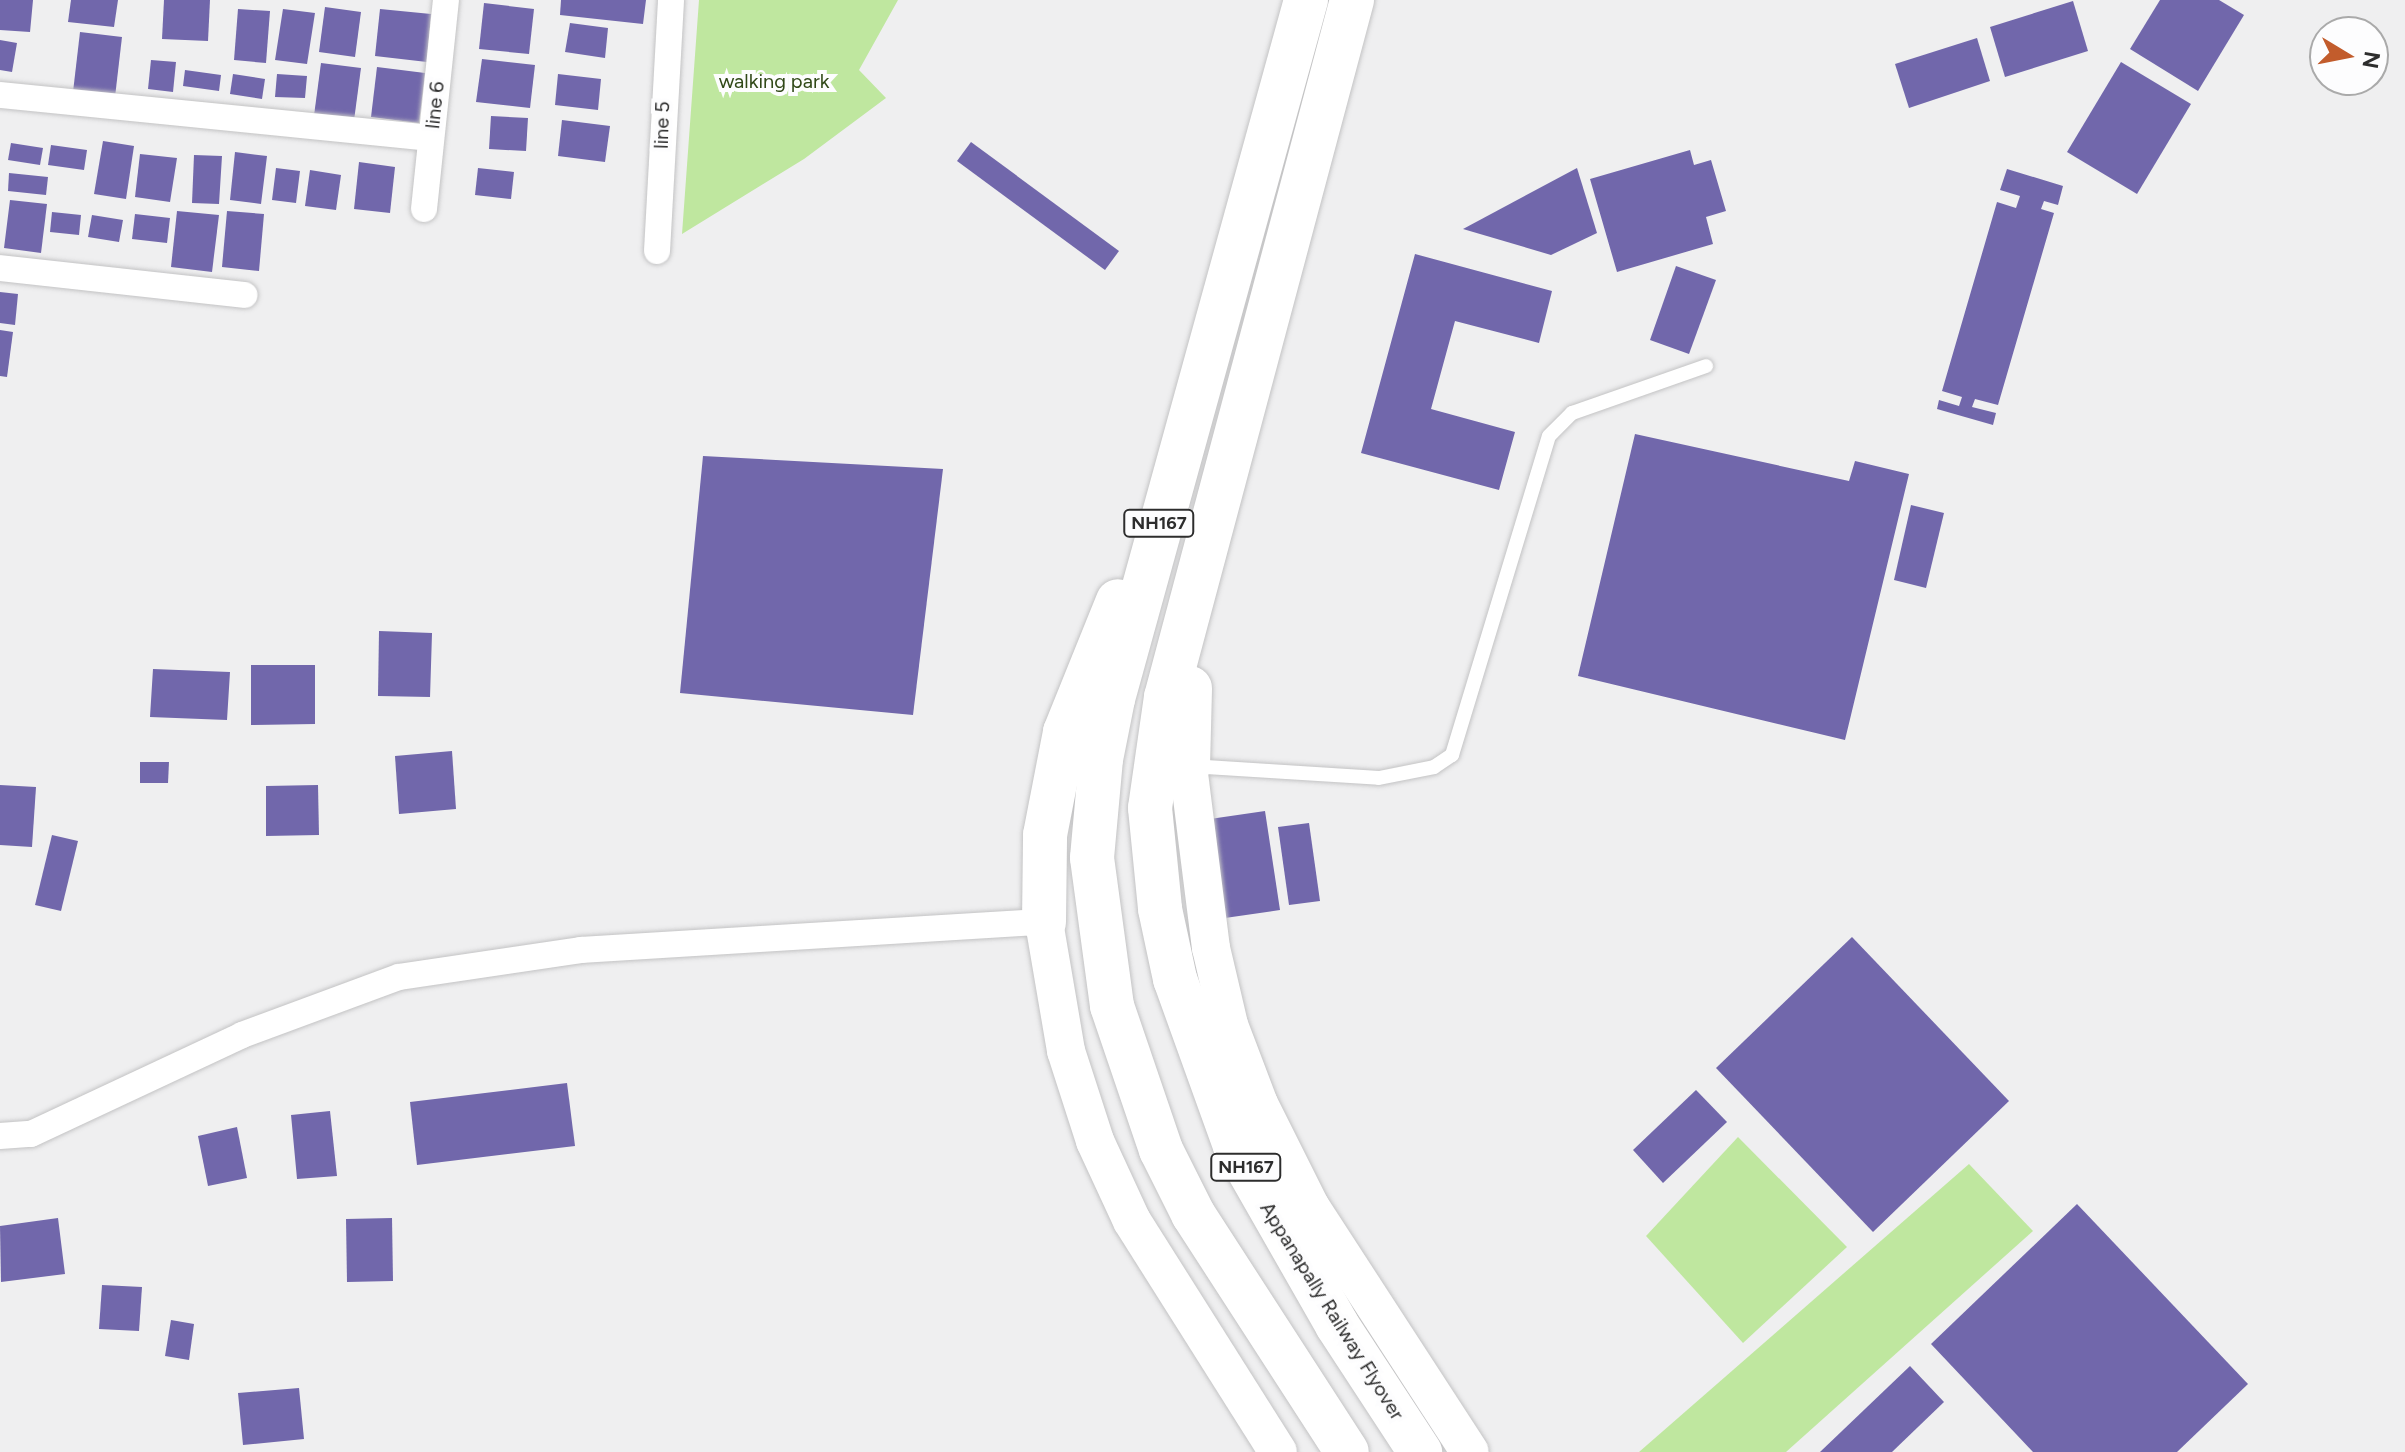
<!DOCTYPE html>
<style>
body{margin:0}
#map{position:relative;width:2405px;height:1452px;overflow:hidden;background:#efeff0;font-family:Figtree,sans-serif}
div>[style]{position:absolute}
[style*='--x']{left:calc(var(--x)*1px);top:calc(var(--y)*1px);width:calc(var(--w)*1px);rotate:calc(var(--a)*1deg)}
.green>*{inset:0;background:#bfe79f}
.building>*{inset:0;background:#7167ab}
.roads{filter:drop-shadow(0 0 2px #c3c3c4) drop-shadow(0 0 2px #c3c3c4)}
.lane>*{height:14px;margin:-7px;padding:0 7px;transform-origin:7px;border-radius:7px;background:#fff}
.street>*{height:26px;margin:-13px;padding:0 13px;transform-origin:13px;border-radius:13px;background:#fff}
.secondary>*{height:38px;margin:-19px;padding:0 19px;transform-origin:19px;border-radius:19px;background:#fff}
.highway>*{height:44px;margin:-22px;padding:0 22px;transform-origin:22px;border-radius:22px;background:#fff}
span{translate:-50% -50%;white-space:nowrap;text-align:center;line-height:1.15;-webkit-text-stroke:8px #fdfdfe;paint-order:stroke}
.shield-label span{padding:2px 6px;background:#fdfdfe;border:2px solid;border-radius:6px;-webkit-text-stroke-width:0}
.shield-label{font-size:18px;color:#2d2d2d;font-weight:700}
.park-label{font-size:20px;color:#314918}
.street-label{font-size:20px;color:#2d2d2d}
.north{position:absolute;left:2309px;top:16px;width:80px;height:80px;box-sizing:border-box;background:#fdfdfe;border:2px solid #aaa;border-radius:50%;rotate:100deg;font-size:22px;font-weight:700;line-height:32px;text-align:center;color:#2d2d2d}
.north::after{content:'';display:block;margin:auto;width:28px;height:36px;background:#c25c2c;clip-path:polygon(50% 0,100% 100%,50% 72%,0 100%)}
</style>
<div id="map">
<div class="green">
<i style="clip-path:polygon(699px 0,898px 0,859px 70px,886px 98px,804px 159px,682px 234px)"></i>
<i style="clip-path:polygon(1738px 1137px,1847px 1247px,1743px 1343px,1646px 1236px)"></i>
<i style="clip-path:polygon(1969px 1164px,2033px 1231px,1786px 1452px,1639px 1452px)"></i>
</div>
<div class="building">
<i style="clip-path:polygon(0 0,33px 0,30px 32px,0 30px)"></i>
<i style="clip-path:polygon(71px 0,118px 0,114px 27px,68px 22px)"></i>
<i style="clip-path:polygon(164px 0,210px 0,208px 41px,162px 39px)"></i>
<i style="clip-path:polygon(561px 0,646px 0,643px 24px,560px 15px)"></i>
<i style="clip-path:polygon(2160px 0,2219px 0,2244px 15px,2198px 91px,2130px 49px)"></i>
<i style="clip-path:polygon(2073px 1px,2088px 51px,2005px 77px,1990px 27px)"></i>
<i style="clip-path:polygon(484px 3px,534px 9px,529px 54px,479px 49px)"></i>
<i style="clip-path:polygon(325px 7px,361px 12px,355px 57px,319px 52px)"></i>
<i style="clip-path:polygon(238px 9px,270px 11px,266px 63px,234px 60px)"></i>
<i style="clip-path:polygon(283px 9px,315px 13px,307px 64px,275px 60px)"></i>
<i style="clip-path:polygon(380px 9px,431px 14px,427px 62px,375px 56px)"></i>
<i style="clip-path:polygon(570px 23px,608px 28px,605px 58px,565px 52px)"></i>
<i style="clip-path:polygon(80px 32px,122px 37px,115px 97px,73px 92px)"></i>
<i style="clip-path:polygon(1977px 38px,1990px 81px,1909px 108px,1895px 64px)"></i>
<i style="clip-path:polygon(0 40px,17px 43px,12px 72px,0 70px)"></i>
<i style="clip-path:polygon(482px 59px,535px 65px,530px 108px,476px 102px)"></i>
<i style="clip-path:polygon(151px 60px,176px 62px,173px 92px,148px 89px)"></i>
<i style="clip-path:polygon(2121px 62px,2191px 104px,2137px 194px,2067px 152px)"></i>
<i style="clip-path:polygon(321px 63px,361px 68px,353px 128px,313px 123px)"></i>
<i style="clip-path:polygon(377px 67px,425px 73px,419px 123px,371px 117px)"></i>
<i style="clip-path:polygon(185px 70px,221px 75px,219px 91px,183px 86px)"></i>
<i style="clip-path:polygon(233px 74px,265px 79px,262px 99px,230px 94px)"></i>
<i style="clip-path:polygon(277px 74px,307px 76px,305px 98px,275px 97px)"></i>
<i style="clip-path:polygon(558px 74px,601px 79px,598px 110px,555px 105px)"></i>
<i style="clip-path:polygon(491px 116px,528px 118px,526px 151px,489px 149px)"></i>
<i style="clip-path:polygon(562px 120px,610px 126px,605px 162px,558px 156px)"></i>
<i style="clip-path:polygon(103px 141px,134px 146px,126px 199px,94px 194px)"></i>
<i style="clip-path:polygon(971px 142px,1119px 251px,1105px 270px,957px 161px)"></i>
<i style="clip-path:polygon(11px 143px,43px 148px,40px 165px,8px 160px)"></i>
<i style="clip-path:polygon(51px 145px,87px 150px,84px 170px,48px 165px)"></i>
<i style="clip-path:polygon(1690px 150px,1694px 165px,1711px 160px,1726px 211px,1706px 217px,1713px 244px,1617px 272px,1590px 179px)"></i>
<i style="clip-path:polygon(235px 152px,267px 156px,261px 204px,230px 200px)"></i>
<i style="clip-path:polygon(140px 154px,177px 158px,170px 202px,135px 197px)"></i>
<i style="clip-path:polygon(194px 155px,222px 156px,219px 204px,192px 203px)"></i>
<i style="clip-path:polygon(359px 162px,395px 167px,390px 213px,354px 209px)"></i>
<i style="clip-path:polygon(276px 168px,300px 171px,296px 203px,272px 200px)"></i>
<i style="clip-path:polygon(478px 168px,514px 172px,511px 199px,475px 195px)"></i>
<i style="clip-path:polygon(1577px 168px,1597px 233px,1551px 255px,1463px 229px)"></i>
<i style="clip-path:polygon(2007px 169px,2063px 186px,2058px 205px,2044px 201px,2041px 209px,2054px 213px,1998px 405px,1975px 399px,1972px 407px,1996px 413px,1993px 425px,1937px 409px,1939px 400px,1959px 406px,1962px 397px,1942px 391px,1997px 202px,2016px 208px,2020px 196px,2000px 190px)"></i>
<i style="clip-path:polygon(310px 170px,341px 175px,336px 210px,305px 206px)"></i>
<i style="clip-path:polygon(9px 173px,48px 177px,46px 195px,8px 191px)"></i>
<i style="clip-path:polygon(10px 200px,47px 204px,41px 253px,4px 248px)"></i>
<i style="clip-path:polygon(177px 211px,219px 215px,212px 272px,171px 267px)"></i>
<i style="clip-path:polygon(227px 211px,264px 214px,259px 271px,222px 267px)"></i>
<i style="clip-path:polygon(52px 212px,81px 215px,79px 235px,50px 232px)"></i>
<i style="clip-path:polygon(135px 214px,170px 218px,167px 243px,132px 239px)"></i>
<i style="clip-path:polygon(92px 215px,123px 220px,119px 242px,88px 237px)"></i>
<i style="clip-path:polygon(1415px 254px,1552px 291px,1539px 343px,1455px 321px,1431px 409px,1515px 432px,1499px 490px,1361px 453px)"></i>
<i style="clip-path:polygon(1676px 266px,1716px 280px,1689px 354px,1650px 340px)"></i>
<i style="clip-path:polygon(0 292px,18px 294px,15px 325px,0 323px)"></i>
<i style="clip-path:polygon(0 330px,13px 332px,7px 377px,0 376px)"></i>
<i style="clip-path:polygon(1635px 434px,1849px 481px,1855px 461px,1909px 474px,1845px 740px,1578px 676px)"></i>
<i style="clip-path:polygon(703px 456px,943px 469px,913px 715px,680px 693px)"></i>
<i style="clip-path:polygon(1911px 505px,1944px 513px,1926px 588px,1894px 580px)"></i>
<i style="clip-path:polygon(379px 631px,432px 633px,430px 697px,378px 696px)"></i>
<i style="clip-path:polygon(251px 665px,315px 665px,315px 724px,251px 725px)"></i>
<i style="clip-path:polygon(153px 669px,230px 672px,227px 720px,150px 717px)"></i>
<i style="clip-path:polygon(452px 751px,456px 809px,399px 814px,395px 756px)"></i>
<i style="clip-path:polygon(140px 762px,169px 762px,168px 783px,140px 783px)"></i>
<i style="clip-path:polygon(0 785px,36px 787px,32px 847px,0 845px)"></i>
<i style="clip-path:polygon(318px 785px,319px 835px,266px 836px,266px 786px)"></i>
<i style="clip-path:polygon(1265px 811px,1280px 910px,1225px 918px,1210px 819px)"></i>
<i style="clip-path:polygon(1309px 823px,1320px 901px,1289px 905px,1278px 827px)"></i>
<i style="clip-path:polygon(52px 835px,78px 841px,61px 911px,35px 905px)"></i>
<i style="clip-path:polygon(1852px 937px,2009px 1101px,1873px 1232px,1716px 1068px)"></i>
<i style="clip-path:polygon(567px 1083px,575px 1146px,417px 1165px,410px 1102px)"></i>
<i style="clip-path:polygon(1696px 1090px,1727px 1122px,1663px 1183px,1633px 1150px)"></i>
<i style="clip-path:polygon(330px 1111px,337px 1176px,297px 1179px,291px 1115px)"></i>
<i style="clip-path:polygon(237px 1127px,247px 1178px,208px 1186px,198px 1136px)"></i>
<i style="clip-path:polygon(2077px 1204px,2248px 1384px,2177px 1452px,2033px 1452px,1931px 1344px)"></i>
<i style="clip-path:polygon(58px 1218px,65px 1274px,1px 1282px,0 1226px)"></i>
<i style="clip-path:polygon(392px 1218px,393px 1281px,347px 1282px,346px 1219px)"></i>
<i style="clip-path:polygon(102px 1285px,142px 1287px,139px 1331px,99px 1329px)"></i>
<i style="clip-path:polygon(171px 1320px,194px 1324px,189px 1360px,165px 1356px)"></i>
<i style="clip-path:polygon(1910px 1366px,1944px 1402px,1892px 1452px,1820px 1452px)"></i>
<i style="clip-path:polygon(299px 1388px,304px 1439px,243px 1445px,238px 1393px)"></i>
</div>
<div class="roads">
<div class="lane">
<i style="--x:1190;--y:766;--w:189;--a:3.6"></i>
<i style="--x:1379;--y:778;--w:56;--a:-11.3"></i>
<i style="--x:1434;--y:767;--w:22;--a:-34"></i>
<i style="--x:1452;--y:755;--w:333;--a:-73.1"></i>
<i style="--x:1549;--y:436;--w:33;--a:-45"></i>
<i style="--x:1572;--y:413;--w:142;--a:-19.3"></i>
</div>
<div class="street">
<i style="--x:0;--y:95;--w:433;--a:5.7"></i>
<i style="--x:424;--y:209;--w:210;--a:-84"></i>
<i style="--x:657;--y:251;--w:251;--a:-86.8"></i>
<i style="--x:0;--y:268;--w:246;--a:6.3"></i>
<i style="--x:0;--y:1136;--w:31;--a:-4"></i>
<i style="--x:31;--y:1134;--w:233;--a:-25.1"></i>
<i style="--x:242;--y:1035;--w:167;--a:-20.3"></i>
<i style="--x:399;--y:977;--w:184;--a:-8.4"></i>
<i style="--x:581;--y:950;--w:464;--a:-3.5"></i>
</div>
<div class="secondary">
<i style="--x:1188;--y:766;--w:183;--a:82.8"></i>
<i style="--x:1211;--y:948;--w:79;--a:76.8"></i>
<i style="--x:1229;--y:1025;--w:85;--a:69.2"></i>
<i style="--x:1259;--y:1104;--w:114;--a:63.4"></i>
<i style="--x:1310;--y:1206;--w:293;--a:57"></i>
<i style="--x:1044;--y:922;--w:131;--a:80.3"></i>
<i style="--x:1066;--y:1051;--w:95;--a:72.1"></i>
<i style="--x:1095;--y:1141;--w:88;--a:65.2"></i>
<i style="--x:1132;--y:1221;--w:273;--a:57.7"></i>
</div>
<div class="highway">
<i style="--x:1306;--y:0;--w:725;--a:105.44"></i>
<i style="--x:1113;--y:699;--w:61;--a:101.3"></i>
<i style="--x:1101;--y:759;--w:99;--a:95.2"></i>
<i style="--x:1092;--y:858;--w:149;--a:82.3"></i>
<i style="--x:1112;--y:1006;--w:152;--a:71.2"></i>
<i style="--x:1161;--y:1150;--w:72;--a:63.4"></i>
<i style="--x:1193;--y:1214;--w:283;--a:57.1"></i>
<i style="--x:1352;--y:0;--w:721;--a:104.94"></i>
<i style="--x:1166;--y:697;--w:112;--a:98.2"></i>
<i style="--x:1150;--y:808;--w:101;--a:84.3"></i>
<i style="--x:1160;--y:909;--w:72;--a:77.9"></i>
<i style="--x:1175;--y:979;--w:177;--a:70.2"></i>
<i style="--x:1235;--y:1146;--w:206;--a:60.3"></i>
<i style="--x:1337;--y:1325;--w:152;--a:56.8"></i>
<i style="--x:1188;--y:766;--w:78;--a:-88.5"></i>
<i style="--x:1044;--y:922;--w:87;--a:-89.3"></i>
<i style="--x:1045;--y:835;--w:105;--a:-79"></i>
<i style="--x:1065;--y:732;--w:141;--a:-68"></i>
</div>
</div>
<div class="shield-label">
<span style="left:1159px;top:523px">NH167</span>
<span style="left:1246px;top:1167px">NH167</span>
</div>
<div class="park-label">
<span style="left:774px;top:81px">walking park</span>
</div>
<div class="street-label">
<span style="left:435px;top:105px;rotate:-84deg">line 6</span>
<span style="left:662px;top:125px;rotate:-88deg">line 5</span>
<span style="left:1332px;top:1311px;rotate:58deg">Appanapally Railway Flyover</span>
</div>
<div class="north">N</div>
</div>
